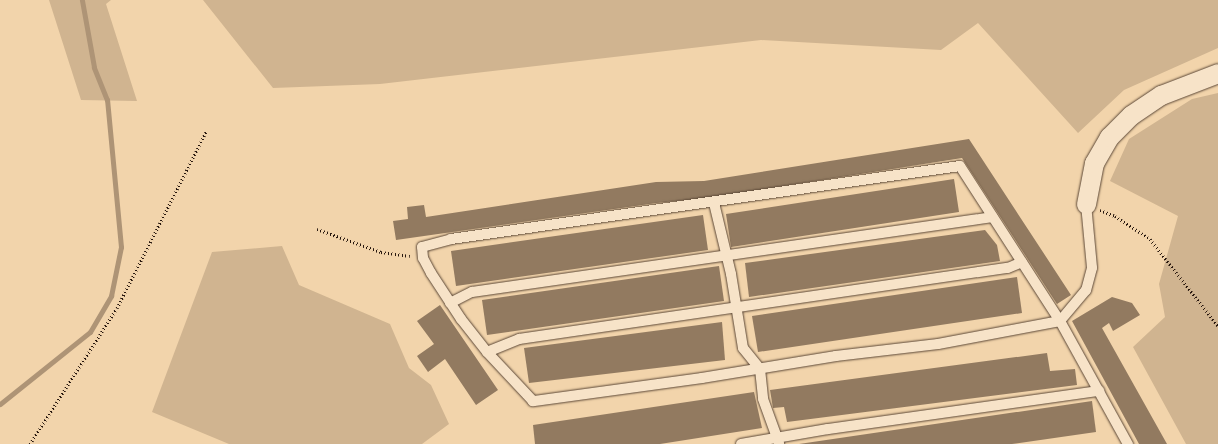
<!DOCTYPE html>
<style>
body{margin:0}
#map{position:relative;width:1218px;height:444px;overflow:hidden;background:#f2d4ab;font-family:"Old Standard TT",serif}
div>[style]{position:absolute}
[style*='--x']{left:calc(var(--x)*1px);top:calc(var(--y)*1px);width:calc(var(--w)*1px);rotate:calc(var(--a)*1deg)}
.green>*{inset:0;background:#d0b490}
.stream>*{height:5px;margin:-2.5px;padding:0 2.5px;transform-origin:2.5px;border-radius:2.5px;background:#ae9476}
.building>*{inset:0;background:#927a60}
.path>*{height:3px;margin-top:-1.5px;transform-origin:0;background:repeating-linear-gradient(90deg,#29180f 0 1px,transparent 0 3.5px)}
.roads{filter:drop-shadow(0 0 1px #5b4736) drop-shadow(0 0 1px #5b4736)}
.lane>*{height:10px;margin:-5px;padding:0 5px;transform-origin:5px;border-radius:5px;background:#f7e3c8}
.street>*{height:19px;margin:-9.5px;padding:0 9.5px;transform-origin:9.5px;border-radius:9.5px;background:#f7e3c8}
span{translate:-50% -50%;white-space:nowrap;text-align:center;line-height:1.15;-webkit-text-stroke:4.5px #f7e3c8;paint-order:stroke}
</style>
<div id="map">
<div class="green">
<i style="clip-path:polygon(49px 0,111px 0,106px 4px,137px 101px,81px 100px)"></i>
<i style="clip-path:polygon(203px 0,1218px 0,1218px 48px,1124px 90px,1078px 133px,978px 23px,941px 50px,761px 40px,380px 84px,273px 88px)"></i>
<i style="clip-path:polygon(1218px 93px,1218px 444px,1186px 444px,1133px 347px,1165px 317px,1159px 284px,1178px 216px,1110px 181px,1129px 139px,1192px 99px)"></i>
<i style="clip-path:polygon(282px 246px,299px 285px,390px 324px,409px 368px,431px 385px,449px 424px,422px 444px,229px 444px,152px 412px,212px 252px)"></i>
</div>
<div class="stream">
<i style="--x:0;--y:404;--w:115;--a:-38.7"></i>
<i style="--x:90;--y:332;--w:42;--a:-59.7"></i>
<i style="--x:111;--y:296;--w:50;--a:-78.5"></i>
<i style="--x:121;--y:247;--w:148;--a:-95.4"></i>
<i style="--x:107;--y:100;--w:35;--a:-112"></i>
<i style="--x:94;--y:67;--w:68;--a:-100.2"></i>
</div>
<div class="building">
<i style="clip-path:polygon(969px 139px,1071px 295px,1057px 304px,962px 158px,709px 198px,656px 203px,396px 240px,393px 221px,408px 219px,407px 207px,424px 205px,426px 217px,656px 182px,704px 181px)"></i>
<i style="clip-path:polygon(954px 179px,959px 212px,731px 247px,726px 214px)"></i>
<i style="clip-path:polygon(703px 215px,708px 250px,456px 286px,451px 251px)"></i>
<i style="clip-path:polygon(985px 230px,997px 245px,1000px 261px,749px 297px,745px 263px)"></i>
<i style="clip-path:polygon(719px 266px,724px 301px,487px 335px,482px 300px)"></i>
<i style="clip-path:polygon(1017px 277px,1022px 313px,758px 352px,752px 316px)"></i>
<i style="clip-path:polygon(1112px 297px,1132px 303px,1140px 315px,1113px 331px,1109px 323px,1102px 328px,1167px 444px,1139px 444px,1072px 321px)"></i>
<i style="clip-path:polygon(440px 305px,498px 390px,476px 405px,445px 359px,428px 372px,417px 356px,434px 344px,417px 321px)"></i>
<i style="clip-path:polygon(722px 322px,725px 360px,529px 383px,524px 348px)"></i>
<i style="clip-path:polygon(1047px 353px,1050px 371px,1075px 369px,1077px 385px,787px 422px,784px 407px,773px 408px,770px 390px)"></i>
<i style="clip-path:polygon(754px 392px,762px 428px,660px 444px,535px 444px,533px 425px)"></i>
<i style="clip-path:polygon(1092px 401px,1096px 432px,1012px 444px,799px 444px)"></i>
</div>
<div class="path">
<i style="--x:1100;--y:210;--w:16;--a:22"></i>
<i style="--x:1115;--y:216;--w:42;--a:33.3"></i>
<i style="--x:1150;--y:239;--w:110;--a:52"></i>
<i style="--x:317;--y:229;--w:68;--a:19.8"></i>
<i style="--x:381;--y:252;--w:29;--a:8"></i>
<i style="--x:30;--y:444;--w:161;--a:-57.4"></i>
<i style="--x:117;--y:308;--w:199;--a:-63.2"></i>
</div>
<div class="roads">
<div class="lane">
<i style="--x:714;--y:203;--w:73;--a:76.5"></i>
<i style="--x:731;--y:274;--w:75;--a:80.8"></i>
<i style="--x:743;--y:348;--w:27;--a:51"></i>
<i style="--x:760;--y:369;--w:30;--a:84"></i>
<i style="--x:763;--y:399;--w:47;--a:70"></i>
<i style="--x:1086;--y:204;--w:64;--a:84.6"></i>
<i style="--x:1092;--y:268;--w:23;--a:105"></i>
<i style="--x:1086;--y:290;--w:40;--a:130"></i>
<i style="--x:1060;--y:321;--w:124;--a:169.3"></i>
<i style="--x:938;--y:344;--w:103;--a:173.3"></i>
<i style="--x:836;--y:356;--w:136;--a:170.7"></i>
<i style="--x:702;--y:378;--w:171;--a:172.2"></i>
<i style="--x:533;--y:401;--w:67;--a:-133.2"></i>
<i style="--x:487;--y:352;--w:42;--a:-128.2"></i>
<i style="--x:461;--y:319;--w:55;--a:-123.1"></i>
<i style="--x:431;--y:273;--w:17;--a:-118"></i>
<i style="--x:423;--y:258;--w:11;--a:-95"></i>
<i style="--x:422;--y:247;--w:30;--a:-15"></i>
<i style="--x:451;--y:239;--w:514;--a:-8.16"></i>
<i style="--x:960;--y:166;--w:184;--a:57.2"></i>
<i style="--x:1060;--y:321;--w:141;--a:61.1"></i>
<i style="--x:450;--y:303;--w:25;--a:-27"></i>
<i style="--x:472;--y:292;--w:526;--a:-8.19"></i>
<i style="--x:487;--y:352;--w:35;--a:-22"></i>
<i style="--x:519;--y:339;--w:494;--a:-8.3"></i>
<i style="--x:1008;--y:268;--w:15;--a:-23"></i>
<i style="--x:741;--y:444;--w:88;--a:-9.8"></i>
<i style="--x:828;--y:429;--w:274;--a:-8"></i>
</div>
<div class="street">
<i style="--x:1086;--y:204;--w:42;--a:-79"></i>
<i style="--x:1094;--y:163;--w:30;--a:-60"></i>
<i style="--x:1109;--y:137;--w:31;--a:-45"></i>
<i style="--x:1131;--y:115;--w:36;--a:-34"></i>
<i style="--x:1161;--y:95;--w:61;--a:-21.1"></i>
</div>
</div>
</div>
